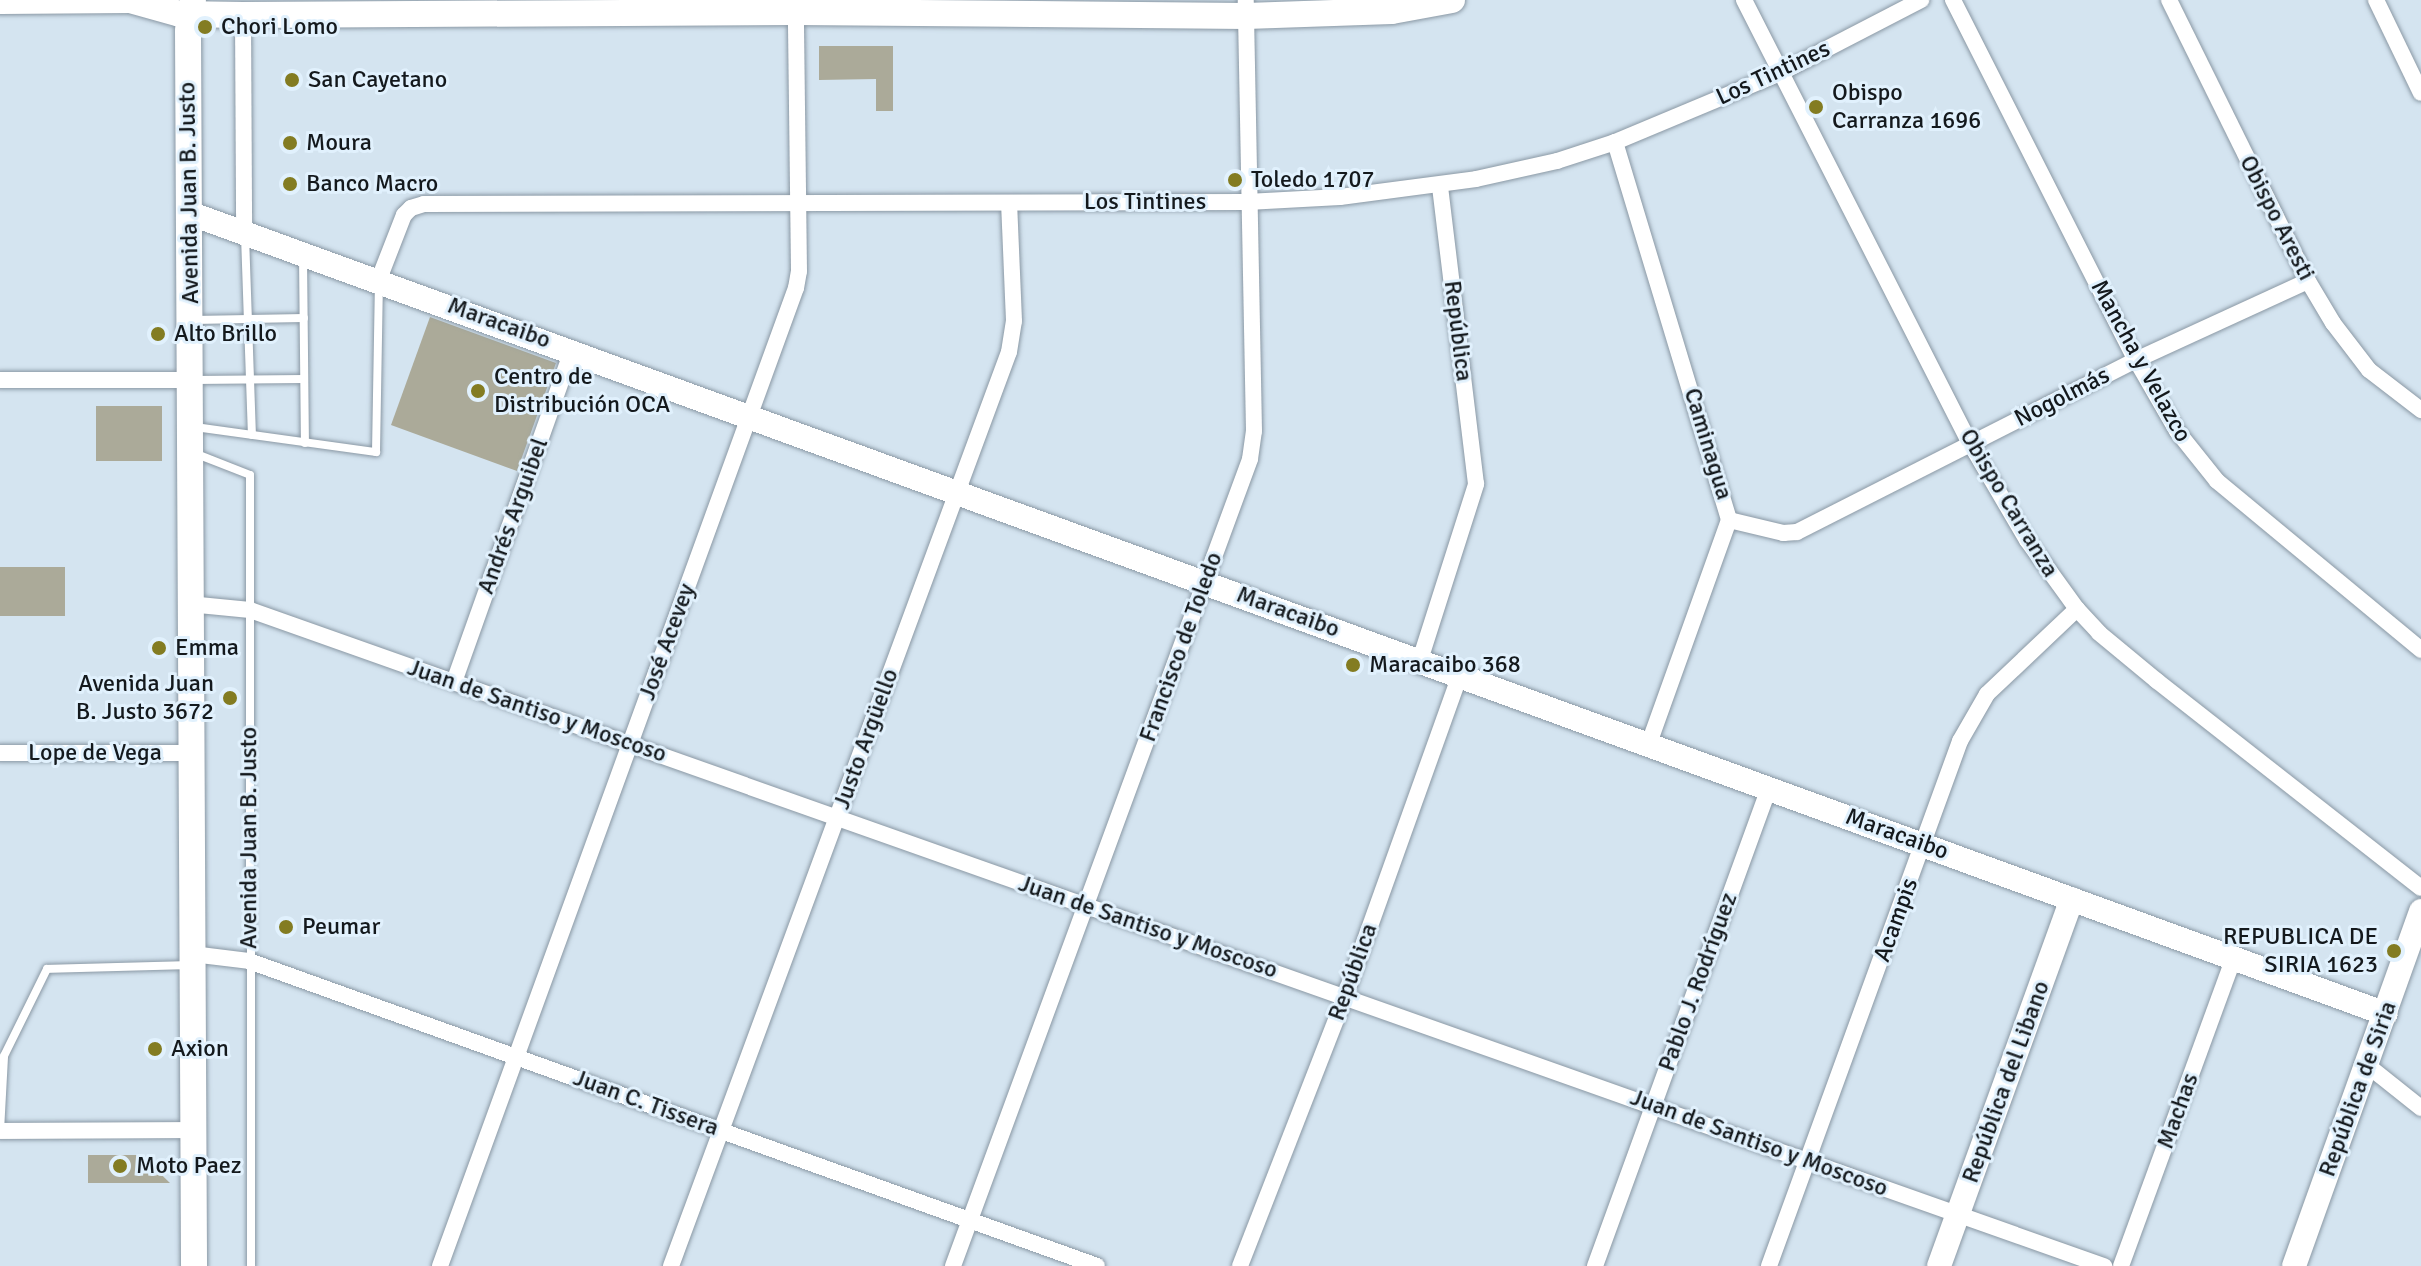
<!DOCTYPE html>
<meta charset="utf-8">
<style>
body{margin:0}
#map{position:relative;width:2421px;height:1266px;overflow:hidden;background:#d4e4f0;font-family:Signika,sans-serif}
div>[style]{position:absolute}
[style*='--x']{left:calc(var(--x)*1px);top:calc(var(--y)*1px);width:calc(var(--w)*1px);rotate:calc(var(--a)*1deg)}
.building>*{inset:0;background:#abaa99}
.roads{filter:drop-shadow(0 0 2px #8a98a4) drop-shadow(0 0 2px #8a98a4)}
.service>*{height:8px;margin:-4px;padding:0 4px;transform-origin:4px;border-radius:4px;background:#fff}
.minor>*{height:16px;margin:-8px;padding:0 8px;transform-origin:8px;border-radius:8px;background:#fff}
.secondary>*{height:24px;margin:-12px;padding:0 12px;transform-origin:12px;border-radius:12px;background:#fff}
.primary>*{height:26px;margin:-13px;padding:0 13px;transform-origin:13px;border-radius:13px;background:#fff}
.dots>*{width:22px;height:22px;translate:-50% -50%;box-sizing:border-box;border:4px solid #e1f1fd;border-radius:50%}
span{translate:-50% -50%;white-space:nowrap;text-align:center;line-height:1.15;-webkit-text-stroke:6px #e1f1fd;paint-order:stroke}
.poi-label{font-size:24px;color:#14191d}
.left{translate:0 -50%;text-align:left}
.right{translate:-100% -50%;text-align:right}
.street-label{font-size:24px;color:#14191d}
</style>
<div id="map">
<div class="building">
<i style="clip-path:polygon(819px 46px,893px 46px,893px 111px,876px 111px,876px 79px,819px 80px)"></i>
<i style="clip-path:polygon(430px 317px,556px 363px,517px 471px,391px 425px)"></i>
<i style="clip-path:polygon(96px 406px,162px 406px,162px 461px,96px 461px)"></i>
<i style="clip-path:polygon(0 567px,65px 567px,65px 616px,0 616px)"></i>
<i style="clip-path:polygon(88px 1155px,141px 1155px,170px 1183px,88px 1183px)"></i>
</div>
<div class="roads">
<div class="service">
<i style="--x:245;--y:236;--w:199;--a:88"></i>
<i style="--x:303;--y:257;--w:186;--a:89.4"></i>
<i style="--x:193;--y:320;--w:111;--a:-1"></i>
<i style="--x:193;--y:380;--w:111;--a:-0.5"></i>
<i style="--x:195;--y:427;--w:183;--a:7.9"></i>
<i style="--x:376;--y:452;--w:167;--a:-89"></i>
<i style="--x:194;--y:453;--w:60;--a:21.4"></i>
<i style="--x:250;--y:475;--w:791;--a:89.93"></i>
<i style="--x:0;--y:1131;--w:75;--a:-86.9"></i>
<i style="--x:4;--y:1056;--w:97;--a:-63.7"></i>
<i style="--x:47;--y:969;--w:140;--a:-1.6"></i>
</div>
<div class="minor">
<i style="--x:1744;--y:0;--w:497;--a:63"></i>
<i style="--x:1970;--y:443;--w:113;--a:59.6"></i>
<i style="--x:2027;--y:540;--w:85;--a:54.1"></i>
<i style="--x:2077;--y:609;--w:33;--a:47"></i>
<i style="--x:2099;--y:633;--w:75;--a:39.6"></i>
<i style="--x:2157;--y:681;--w:335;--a:38.1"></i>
<i style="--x:1953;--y:0;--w:404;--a:63.1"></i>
<i style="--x:2136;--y:360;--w:82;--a:60"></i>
<i style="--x:2177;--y:431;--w:64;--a:51.3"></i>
<i style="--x:2217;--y:481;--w:265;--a:39.6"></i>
<i style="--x:2169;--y:0;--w:313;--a:63.7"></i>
<i style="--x:2308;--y:281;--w:49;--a:59.2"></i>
<i style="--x:2333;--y:323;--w:59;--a:52.5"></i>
<i style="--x:2369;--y:370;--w:66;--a:37.6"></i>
<i style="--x:2376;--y:0;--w:103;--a:64.2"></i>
<i style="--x:243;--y:15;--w:215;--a:89.7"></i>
<i style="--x:1615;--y:142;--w:395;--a:73.2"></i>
<i style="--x:1729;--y:520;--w:238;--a:109.7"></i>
<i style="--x:379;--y:279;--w:69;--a:-68.7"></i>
<i style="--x:404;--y:215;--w:10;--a:-45"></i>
<i style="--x:411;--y:208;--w:14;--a:-17"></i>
<i style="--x:424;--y:204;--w:823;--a:-0.14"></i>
<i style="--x:1247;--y:202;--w:93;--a:-3.1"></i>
<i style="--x:1340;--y:197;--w:137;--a:-7.5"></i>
<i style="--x:1476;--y:179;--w:83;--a:-12.5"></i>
<i style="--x:1557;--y:161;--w:61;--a:-18.1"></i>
<i style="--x:1615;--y:142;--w:181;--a:-22.7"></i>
<i style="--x:1782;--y:72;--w:157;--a:-27.4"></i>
<i style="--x:0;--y:380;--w:191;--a:0"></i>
<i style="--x:1729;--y:520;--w:56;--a:13.5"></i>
<i style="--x:1783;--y:533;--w:14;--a:-4"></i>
<i style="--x:1797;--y:532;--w:380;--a:-26.9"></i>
<i style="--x:2136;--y:360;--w:189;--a:-24.7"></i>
<i style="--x:189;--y:604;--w:61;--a:5.6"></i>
<i style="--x:250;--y:610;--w:1967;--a:19.49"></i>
<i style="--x:1420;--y:660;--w:185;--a:-72.3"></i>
<i style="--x:1476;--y:484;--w:301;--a:-96.9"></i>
<i style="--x:454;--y:682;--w:352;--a:-70.4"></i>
<i style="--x:0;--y:753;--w:190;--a:0"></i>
<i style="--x:192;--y:954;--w:57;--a:7"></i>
<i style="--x:249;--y:961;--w:901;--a:19.78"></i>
<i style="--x:2367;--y:1065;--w:69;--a:38.5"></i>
<i style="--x:0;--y:1131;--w:193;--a:-0.3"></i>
<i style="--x:440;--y:1266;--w:1041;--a:-70"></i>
<i style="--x:796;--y:288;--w:17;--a:-80"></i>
<i style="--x:799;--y:271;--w:264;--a:-90.7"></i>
<i style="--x:671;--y:1266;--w:974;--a:-69.71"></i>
<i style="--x:1009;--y:352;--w:31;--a:-81"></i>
<i style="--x:1014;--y:321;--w:118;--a:-92.4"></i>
<i style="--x:953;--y:1266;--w:860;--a:-69.79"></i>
<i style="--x:1250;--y:459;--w:28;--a:-82"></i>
<i style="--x:1254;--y:431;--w:431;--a:-91.1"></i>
<i style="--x:1240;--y:1266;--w:290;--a:-68.7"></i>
<i style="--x:1345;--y:996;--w:341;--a:-70.3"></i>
<i style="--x:1595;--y:1266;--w:509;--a:-70"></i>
<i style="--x:1769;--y:1266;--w:559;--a:-70.01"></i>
<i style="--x:1960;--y:741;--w:54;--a:-60.1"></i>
<i style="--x:1987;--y:694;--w:124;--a:-43.4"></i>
<i style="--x:2121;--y:1266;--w:329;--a:-69.9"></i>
</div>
<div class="secondary">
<i style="--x:189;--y:213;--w:2338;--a:20.03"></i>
<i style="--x:1939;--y:1266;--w:390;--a:-70.1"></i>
<i style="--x:2294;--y:1266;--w:377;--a:-70.3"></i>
</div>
<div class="primary">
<i style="--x:193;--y:0;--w:31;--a:99"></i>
<i style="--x:188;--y:31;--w:1235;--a:89.72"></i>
<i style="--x:0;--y:1;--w:130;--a:-0.4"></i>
<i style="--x:130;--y:0;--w:52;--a:15.6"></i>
<i style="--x:180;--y:14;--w:63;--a:0.9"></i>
<i style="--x:243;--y:15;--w:553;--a:-0.31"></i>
<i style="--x:796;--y:12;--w:450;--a:0.5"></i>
<i style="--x:1246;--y:16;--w:146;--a:-2"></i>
<i style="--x:1392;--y:11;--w:61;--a:-10.4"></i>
</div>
</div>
<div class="dots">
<i style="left:205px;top:27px;background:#837c22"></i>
<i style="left:292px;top:80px;background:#837c22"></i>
<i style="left:1816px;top:107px;background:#837c22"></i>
<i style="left:290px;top:143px;background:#837c22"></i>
<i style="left:1235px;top:180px;background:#837c22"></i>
<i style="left:290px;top:184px;background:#837c22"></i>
<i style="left:158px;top:334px;background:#837c22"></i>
<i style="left:478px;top:391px;background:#837c22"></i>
<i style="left:159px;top:648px;background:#837c22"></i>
<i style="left:1353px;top:665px;background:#837c22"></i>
<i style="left:230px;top:698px;background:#837c22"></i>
<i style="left:286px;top:927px;background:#837c22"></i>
<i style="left:2394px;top:951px;background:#837c22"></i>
<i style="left:155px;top:1049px;background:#837c22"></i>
<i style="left:120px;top:1166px;background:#837c22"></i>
</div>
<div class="poi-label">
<span class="left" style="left:221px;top:27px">Chori Lomo</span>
<span class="left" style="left:308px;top:80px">San Cayetano</span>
<span class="left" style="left:1832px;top:107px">Obispo<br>Carranza 1696</span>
<span class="left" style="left:306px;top:143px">Moura</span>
<span class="left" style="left:1251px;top:180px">Toledo 1707</span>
<span class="left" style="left:306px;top:184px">Banco Macro</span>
<span class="left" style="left:174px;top:334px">Alto Brillo</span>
<span class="left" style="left:494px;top:391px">Centro de<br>Distribución OCA</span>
<span class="left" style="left:175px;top:648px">Emma</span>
<span class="left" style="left:1369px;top:665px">Maracaibo 368</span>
<span class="right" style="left:214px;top:698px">Avenida Juan<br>B. Justo 3672</span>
<span class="left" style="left:302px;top:927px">Peumar</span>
<span class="right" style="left:2378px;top:951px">REPUBLICA DE<br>SIRIA 1623</span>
<span class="left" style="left:171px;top:1049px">Axion</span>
<span class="left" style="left:136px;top:1166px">Moto Paez</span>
</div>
<div class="street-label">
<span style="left:1773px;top:73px;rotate:-25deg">Los Tintines</span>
<span style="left:189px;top:193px;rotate:-91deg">Avenida Juan B. Justo</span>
<span style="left:1145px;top:202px">Los Tintines</span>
<span style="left:2277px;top:218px;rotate:63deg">Obispo Aresti</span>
<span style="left:499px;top:323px;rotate:20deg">Maracaibo</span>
<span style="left:1458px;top:331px;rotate:83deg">República</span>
<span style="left:2141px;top:361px;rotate:61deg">Mancha y Velazco</span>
<span style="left:2062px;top:397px;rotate:-27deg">Nogolmás</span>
<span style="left:1708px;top:444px;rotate:73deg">Caminagua</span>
<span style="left:2009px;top:503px;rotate:59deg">Obispo Carranza</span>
<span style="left:513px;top:516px;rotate:-70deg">Andrés Arguibel</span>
<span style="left:1288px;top:612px;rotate:20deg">Maracaibo</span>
<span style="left:667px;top:642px;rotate:-70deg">José Acevey</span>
<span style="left:1181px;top:647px;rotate:-70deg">Francisco de Toledo</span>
<span style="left:537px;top:711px;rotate:19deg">Juan de Santiso y Moscoso</span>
<span style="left:866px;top:739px;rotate:-70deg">Justo Argüello</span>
<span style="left:95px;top:753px">Lope de Vega</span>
<span style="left:1897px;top:834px;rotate:20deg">Maracaibo</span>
<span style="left:249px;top:838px;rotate:-90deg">Avenida Juan B. Justo</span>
<span style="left:1896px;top:920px;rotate:-70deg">Acampis</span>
<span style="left:1148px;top:927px;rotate:19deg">Juan de Santiso y Moscoso</span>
<span style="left:1353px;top:972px;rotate:-70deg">República</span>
<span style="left:1698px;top:982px;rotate:-70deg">Pablo J. Rodríguez</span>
<span style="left:2006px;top:1082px;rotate:-70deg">República del Libano</span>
<span style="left:2358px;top:1089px;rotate:-70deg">República de Siria</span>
<span style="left:646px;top:1103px;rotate:20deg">Juan C. Tissera</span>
<span style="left:2178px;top:1111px;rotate:-70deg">Machas</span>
<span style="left:1759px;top:1143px;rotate:20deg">Juan de Santiso y Moscoso</span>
</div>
</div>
